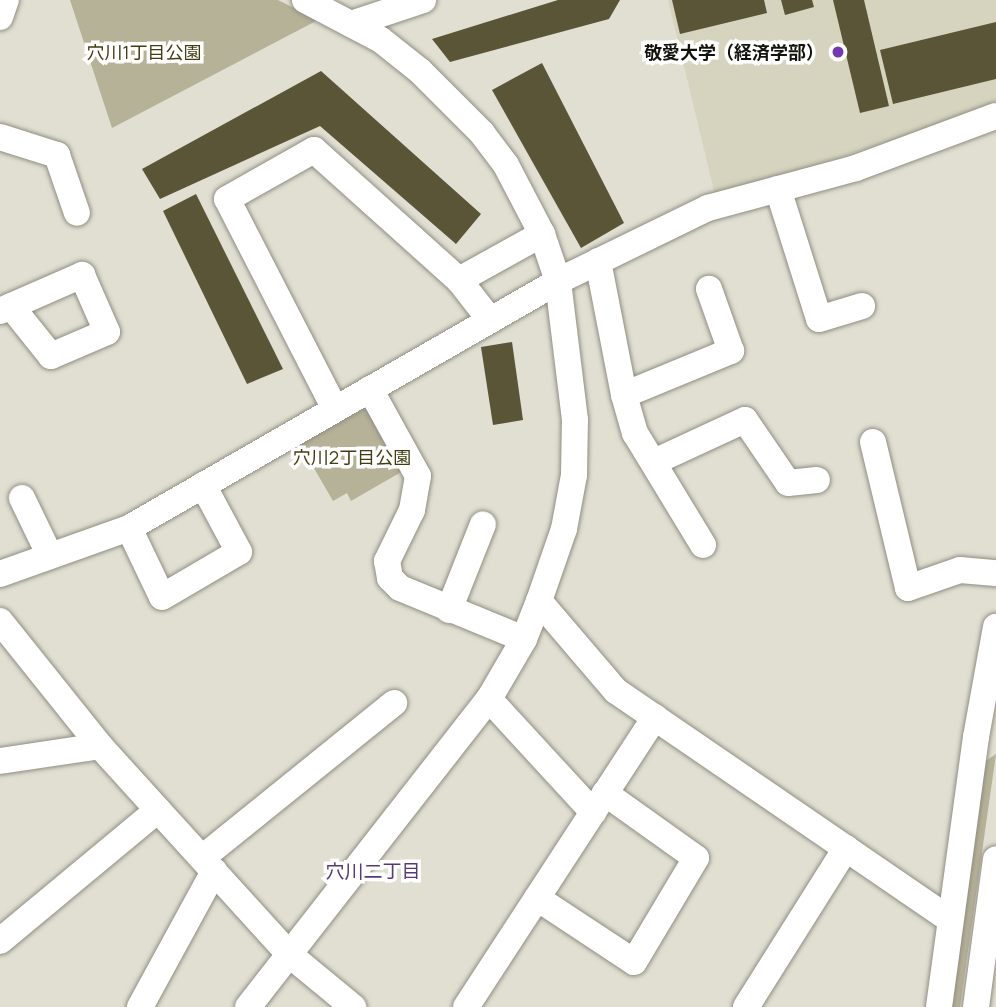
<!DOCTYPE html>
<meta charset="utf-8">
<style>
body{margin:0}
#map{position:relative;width:996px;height:1007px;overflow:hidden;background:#e0dfd2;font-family:Manrope,"Noto Sans JP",sans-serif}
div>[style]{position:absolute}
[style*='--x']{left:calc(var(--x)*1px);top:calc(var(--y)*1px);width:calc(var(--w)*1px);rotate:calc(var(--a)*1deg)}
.built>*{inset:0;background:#d6d4bf}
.green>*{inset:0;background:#b6b298}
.building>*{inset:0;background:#595536}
.roads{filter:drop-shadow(0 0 2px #908e82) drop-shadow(0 0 2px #908e82)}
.minor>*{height:26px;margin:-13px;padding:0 13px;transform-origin:13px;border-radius:13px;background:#fff}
.dots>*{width:19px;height:19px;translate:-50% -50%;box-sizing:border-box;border:4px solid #fff;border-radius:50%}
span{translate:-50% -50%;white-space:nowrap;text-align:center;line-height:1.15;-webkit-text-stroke:7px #fff;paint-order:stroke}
.park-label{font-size:18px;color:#423c10}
.poi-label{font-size:18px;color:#13130e;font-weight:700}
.right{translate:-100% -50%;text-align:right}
.neighbourhood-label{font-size:19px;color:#563a76}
</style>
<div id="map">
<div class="built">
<i style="clip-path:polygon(668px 0,996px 0,996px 105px,716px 199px)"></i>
</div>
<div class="green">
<i style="clip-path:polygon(70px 0,278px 0,318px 20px,112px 128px)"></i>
<i style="clip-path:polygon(365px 406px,403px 471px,351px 501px,347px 493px,333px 501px,300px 444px)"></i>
<i style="clip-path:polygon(996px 754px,960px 1007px,946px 1007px,984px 762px)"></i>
</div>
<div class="building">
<i style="clip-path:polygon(558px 0,620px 0,609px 19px,450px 62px,432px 39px)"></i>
<i style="clip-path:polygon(672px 0,764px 0,767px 13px,680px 34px)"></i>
<i style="clip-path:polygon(781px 0,812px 0,814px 7px,785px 15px)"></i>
<i style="clip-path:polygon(833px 0,864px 0,889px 106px,860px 113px)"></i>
<i style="clip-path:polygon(996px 22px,996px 79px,893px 104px,880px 50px)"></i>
<i style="clip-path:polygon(542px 63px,624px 223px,581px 248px,492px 90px)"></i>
<i style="clip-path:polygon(321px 71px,481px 214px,456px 244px,320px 126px,160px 199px,142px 169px)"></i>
<i style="clip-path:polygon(196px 194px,283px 369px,247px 384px,163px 211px)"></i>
<i style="clip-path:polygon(512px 342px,523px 420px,493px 425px,481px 347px)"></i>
</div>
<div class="roads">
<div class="minor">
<i style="--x:0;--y:17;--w:18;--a:-71"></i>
<i style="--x:351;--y:24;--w:76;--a:-18.4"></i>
<i style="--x:0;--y:137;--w:60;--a:17.5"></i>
<i style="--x:57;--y:155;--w:61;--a:71"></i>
<i style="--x:778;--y:189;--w:136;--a:72.5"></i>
<i style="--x:819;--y:319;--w:45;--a:-16.8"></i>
<i style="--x:598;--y:261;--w:136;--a:79"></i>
<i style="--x:624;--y:395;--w:40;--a:74"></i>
<i style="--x:635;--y:433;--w:131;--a:58.7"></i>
<i style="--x:459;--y:280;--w:51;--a:52.2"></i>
<i style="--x:0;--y:311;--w:90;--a:-23.7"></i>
<i style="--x:82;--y:275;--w:62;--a:66.3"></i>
<i style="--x:107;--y:332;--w:61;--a:156.8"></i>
<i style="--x:51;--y:356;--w:64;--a:-128.7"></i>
<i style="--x:370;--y:389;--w:99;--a:61.1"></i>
<i style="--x:418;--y:476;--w:35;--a:100"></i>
<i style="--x:412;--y:510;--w:57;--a:116.1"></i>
<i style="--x:387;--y:561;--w:17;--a:80"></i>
<i style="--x:390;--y:578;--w:14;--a:45"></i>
<i style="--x:400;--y:588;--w:134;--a:22.4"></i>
<i style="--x:624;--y:395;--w:116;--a:-22.4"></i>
<i style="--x:731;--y:351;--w:66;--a:-109.5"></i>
<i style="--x:335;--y:409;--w:236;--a:-117.2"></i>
<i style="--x:227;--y:199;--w:100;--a:-29.4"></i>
<i style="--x:314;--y:150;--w:195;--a:41.9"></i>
<i style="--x:459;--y:280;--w:95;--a:-29"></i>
<i style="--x:873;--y:442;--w:150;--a:76.5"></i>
<i style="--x:908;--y:588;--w:55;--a:-19.1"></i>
<i style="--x:960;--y:570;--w:36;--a:5"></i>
<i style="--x:654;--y:462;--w:100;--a:-24.8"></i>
<i style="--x:745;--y:420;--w:76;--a:55.7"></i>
<i style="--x:788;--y:483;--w:29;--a:-6"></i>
<i style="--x:22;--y:498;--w:64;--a:64.2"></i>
<i style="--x:129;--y:528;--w:76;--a:64.4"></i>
<i style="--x:162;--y:597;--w:89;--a:-30.3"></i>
<i style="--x:239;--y:552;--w:76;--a:-118.2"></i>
<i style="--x:0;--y:574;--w:137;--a:-19.6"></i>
<i style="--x:129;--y:528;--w:495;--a:-29.9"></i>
<i style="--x:558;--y:281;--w:167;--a:-26"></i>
<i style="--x:708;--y:208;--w:153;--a:-15.1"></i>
<i style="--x:856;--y:168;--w:149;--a:-20.4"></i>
<i style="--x:539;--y:601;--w:118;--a:49.5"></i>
<i style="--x:616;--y:691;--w:405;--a:34.4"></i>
<i style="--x:449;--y:610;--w:92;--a:-68.4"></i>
<i style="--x:0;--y:621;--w:160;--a:51.3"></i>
<i style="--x:100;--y:746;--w:86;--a:47.8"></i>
<i style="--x:158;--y:810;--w:196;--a:47.7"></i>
<i style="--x:290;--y:955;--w:82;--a:39.5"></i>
<i style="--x:489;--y:699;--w:154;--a:47.4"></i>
<i style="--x:0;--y:761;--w:101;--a:-8.5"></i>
<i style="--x:202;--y:858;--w:247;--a:-38.9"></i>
<i style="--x:537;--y:898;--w:116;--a:33.4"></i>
<i style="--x:634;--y:962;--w:121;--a:-59.2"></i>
<i style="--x:696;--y:858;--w:112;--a:-144.5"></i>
<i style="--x:0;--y:941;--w:205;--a:-39.7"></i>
<i style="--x:140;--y:1007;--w:155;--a:-61.4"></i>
<i style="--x:248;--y:1007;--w:391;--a:-52"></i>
<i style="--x:489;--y:699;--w:69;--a:-59.7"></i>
<i style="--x:524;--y:639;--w:41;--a:-68.5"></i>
<i style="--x:539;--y:601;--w:76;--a:-70.9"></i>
<i style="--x:564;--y:529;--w:55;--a:-79.5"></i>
<i style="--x:574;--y:475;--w:55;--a:-89"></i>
<i style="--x:575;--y:420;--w:140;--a:-97"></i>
<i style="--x:558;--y:281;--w:50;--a:-108.8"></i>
<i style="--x:542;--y:234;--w:78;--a:-117.6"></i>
<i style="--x:506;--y:165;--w:40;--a:-127"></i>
<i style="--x:482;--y:133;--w:88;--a:-135"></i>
<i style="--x:420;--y:71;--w:50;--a:-141.5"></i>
<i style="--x:381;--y:40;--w:86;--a:-152.2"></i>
<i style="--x:466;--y:1007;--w:346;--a:-56.9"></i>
<i style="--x:746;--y:1007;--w:188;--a:-57.8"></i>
<i style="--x:939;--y:1007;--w:273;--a:-82.2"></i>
<i style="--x:976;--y:737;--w:112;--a:-79.7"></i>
<i style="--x:976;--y:1007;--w:149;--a:-82.3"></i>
</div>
</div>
<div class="dots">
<i style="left:838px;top:52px;background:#7539af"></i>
</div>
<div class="park-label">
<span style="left:144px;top:52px">穴川1丁目公園</span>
<span style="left:352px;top:457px">穴川2丁目公園</span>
</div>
<div class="poi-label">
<span class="right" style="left:824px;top:52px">敬愛大学（経済学部）</span>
</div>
<div class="neighbourhood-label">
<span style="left:373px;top:872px">穴川二丁目</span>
</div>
</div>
